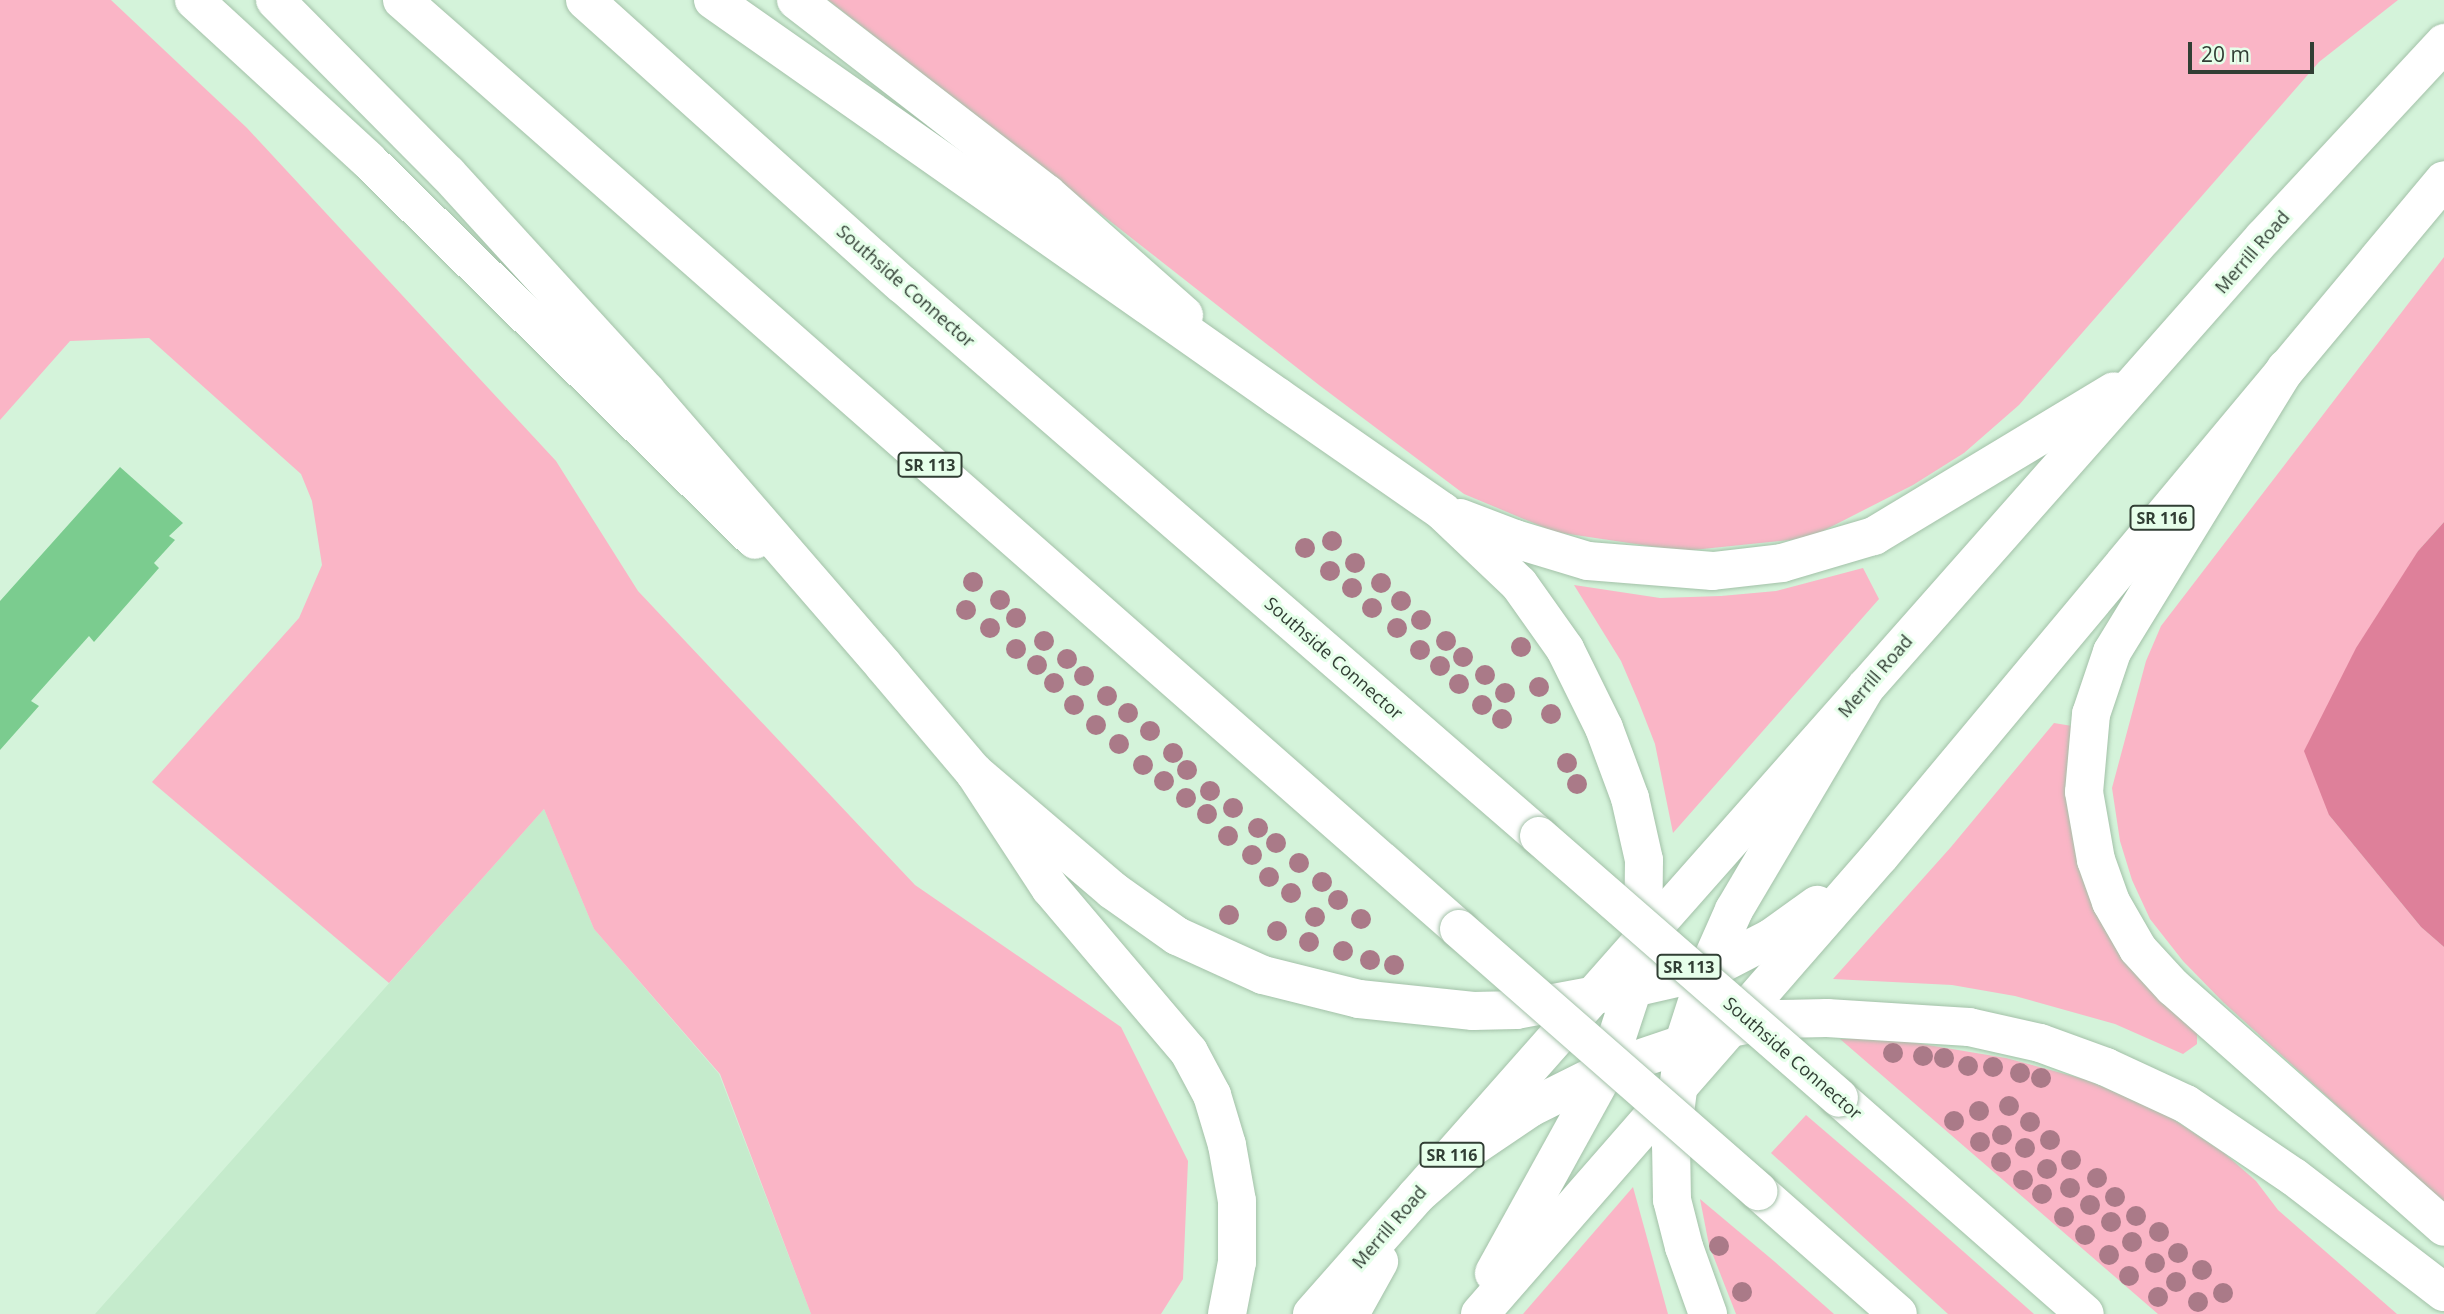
<!DOCTYPE html>
<style>
body{margin:0}
#map{position:relative;width:2444px;height:1314px;overflow:hidden;background:#d4f3da;font-family:"Open Sans",sans-serif}
div>[style]{position:absolute}
[style*='--x']{left:calc(var(--x)*1px);top:calc(var(--y)*1px);width:calc(var(--w)*1px);rotate:calc(var(--a)*1deg)}
.built>*{inset:0;background:#c5ebcc}
.green>*{inset:0;background:#fab5c6}
.water>*{inset:0;background:#de809a}
.building>*{inset:0;background:#7bcc8f}
.roads{filter:drop-shadow(0 0 2px #a3c1a8) drop-shadow(0 0 2px #a3c1a8)}
.tertiary>*{height:38px;margin:-19px;padding:0 19px;transform-origin:19px;border-radius:19px;background:#fff}
.primary>*{height:38px;margin:-19px;padding:0 19px;transform-origin:19px;border-radius:19px;background:#fff}
.motorway>*{height:38px;margin:-19px;padding:0 19px;transform-origin:19px;border-radius:19px;background:#fff}
.bridges{filter:drop-shadow(0 0 2px #a3c1a8) drop-shadow(0 0 2px #a3c1a8)}
.motorway-bridge>*{height:38px;margin:-19px;padding:0 19px;transform-origin:19px;border-radius:19px;background:#fff}
.trees>*{width:20px;height:20px;margin:-10px;border-radius:50%;background:#aa7a88}
span{translate:-50% -50%;white-space:nowrap;text-align:center;line-height:1.15;-webkit-text-stroke:6px #e6ffea;paint-order:stroke}
.shield-label span{padding:2px 5px;background:#e6ffea;border:2px solid;border-radius:5px;-webkit-text-stroke-width:0}
.shield-label{font-size:16px;color:#313e34;font-weight:700}
.street-label{font-size:18px;color:#313e34}
.scale{position:absolute;left:2188px;top:42px;width:126px;height:32px;box-sizing:border-box;border:4px solid #313e34;border-top:0;padding-left:9px;font-size:21px;line-height:24px;white-space:nowrap;color:#313e34;-webkit-text-stroke:5px #e6ffea;paint-order:stroke}
</style>
<div id="map">
<div class="built">
<i style="clip-path:polygon(544px 809px,594px 929px,719px 1074px,811px 1314px,95px 1314px)"></i>
</div>
<div class="green">
<i style="clip-path:polygon(0 0,111px 0,247px 128px,556px 461px,638px 591px,915px 885px,1121px 1027px,1188px 1161px,1183px 1279px,1161px 1314px,811px 1314px,720px 1074px,594px 929px,544px 809px,389px 983px,152px 782px,299px 618px,322px 565px,312px 501px,301px 474px,149px 338px,70px 341px,0 420px)"></i>
<i style="clip-path:polygon(828px 0,2398px 0,2319px 62px,2019px 405px,1964px 453px,1913px 485px,1809px 538px,1683px 551px,1555px 532px,1464px 494px,1319px 385px)"></i>
<i style="clip-path:polygon(2444px 257px,2444px 522px,2418px 551px,2329px 815px,2421px 927px,2444px 947px,2444px 1203px,2223px 1002px,2183px 961px,2150px 919px,2132px 880px,2120px 841px,2112px 788px,2146px 661px,2161px 626px)"></i>
<i style="clip-path:polygon(1863px 568px,1879px 599px,1673px 833px,1655px 744px,1639px 703px,1621px 661px,1574px 585px,1660px 598px,1721px 596px,1776px 591px)"></i>
<i style="clip-path:polygon(2054px 723px,2072px 726px,2069px 790px,2197px 1033px,2197px 1044px,2183px 1054px,2115px 1024px,2015px 996px,1952px 985px,1833px 979px,1951px 847px)"></i>
<i style="clip-path:polygon(1840px 1039px,1892px 1039px,2006px 1058px,2087px 1080px,2167px 1115px,2224px 1153px,2256px 1181px,2278px 1210px,2397px 1314px,2158px 1314px)"></i>
<i style="clip-path:polygon(1806px 1115px,1904px 1199px,2034px 1314px,1948px 1314px,1771px 1153px)"></i>
<i style="clip-path:polygon(1633px 1187px,1668px 1314px,1523px 1314px)"></i>
<i style="clip-path:polygon(1700px 1199px,1775px 1262px,1834px 1314px,1736px 1314px,1709px 1245px)"></i>
</div>
<div class="water">
<i style="clip-path:polygon(2444px 522px,2444px 947px,2421px 927px,2329px 815px,2304px 751px,2356px 648px,2418px 551px)"></i>
</div>
<div class="building">
<i style="clip-path:polygon(120px 467px,183px 523px,169px 536px,175px 540px,154px 563px,159px 568px,94px 642px,89px 636px,31px 701px,39px 706px,0 750px,0 601px)"></i>
</div>
<div class="roads">
<div class="tertiary">
<i style="--x:194;--y:0;--w:236;--a:42.6"></i>
<i style="--x:368;--y:160;--w:542;--a:44.48"></i>
<i style="--x:796;--y:0;--w:317;--a:37.7"></i>
<i style="--x:1047;--y:194;--w:183;--a:41.5"></i>
</div>
<div class="primary">
<i style="--x:1278;--y:397;--w:200;--a:34.8"></i>
<i style="--x:1442;--y:511;--w:106;--a:43.5"></i>
<i style="--x:1519;--y:584;--w:80;--a:54.7"></i>
<i style="--x:1565;--y:649;--w:88;--a:63.7"></i>
<i style="--x:1604;--y:728;--w:75;--a:69.6"></i>
<i style="--x:1630;--y:798;--w:64;--a:77.3"></i>
<i style="--x:1644;--y:860;--w:78;--a:90.7"></i>
<i style="--x:1643;--y:938;--w:51;--a:101.3"></i>
<i style="--x:1633;--y:988;--w:86;--a:108.2"></i>
<i style="--x:1606;--y:1070;--w:232;--a:118.9"></i>
<i style="--x:1460;--y:518;--w:59;--a:20.9"></i>
<i style="--x:1515;--y:539;--w:76;--a:16.8"></i>
<i style="--x:1588;--y:561;--w:125;--a:4.6"></i>
<i style="--x:1713;--y:571;--w:69;--a:-6.6"></i>
<i style="--x:1782;--y:563;--w:96;--a:-16.4"></i>
<i style="--x:1874;--y:536;--w:280;--a:-31.1"></i>
<i style="--x:884;--y:666;--w:139;--a:49.7"></i>
<i style="--x:974;--y:772;--w:139;--a:56.8"></i>
<i style="--x:1050;--y:888;--w:215;--a:49.7"></i>
<i style="--x:1189;--y:1052;--w:49;--a:61.9"></i>
<i style="--x:1212;--y:1095;--w:52;--a:73.3"></i>
<i style="--x:1227;--y:1145;--w:57;--a:79.9"></i>
<i style="--x:1237;--y:1201;--w:61;--a:90"></i>
<i style="--x:1237;--y:1262;--w:53;--a:100.9"></i>
<i style="--x:974;--y:772;--w:182;--a:40.5"></i>
<i style="--x:1112;--y:890;--w:80;--a:35.3"></i>
<i style="--x:1177;--y:936;--w:94;--a:24.4"></i>
<i style="--x:1263;--y:975;--w:99;--a:14"></i>
<i style="--x:1359;--y:999;--w:115;--a:6"></i>
<i style="--x:1473;--y:1011;--w:43;--a:-1.3"></i>
<i style="--x:1516;--y:1010;--w:119;--a:-10.6"></i>
<i style="--x:1633;--y:988;--w:76;--a:-12.9"></i>
<i style="--x:1707;--y:971;--w:72;--a:-27.3"></i>
<i style="--x:1771;--y:938;--w:57;--a:-35.7"></i>
<i style="--x:1312;--y:1314;--w:1437;--a:-48.53"></i>
<i style="--x:2264;--y:237;--w:265;--a:-47.1"></i>
<i style="--x:1350;--y:1314;--w:60;--a:-60.9"></i>
<i style="--x:1480;--y:1314;--w:608;--a:-48.87"></i>
<i style="--x:1880;--y:856;--w:880;--a:-50.16"></i>
</div>
<div class="motorway">
<i style="--x:275;--y:0;--w:245;--a:45.2"></i>
<i style="--x:448;--y:174;--w:294;--a:47.6"></i>
<i style="--x:646;--y:391;--w:364;--a:49.1"></i>
<i style="--x:402;--y:0;--w:1407;--a:41.31"></i>
<i style="--x:585;--y:0;--w:427;--a:41.9"></i>
<i style="--x:903;--y:285;--w:841;--a:40.9"></i>
<i style="--x:713;--y:0;--w:691;--a:35.09"></i>
<i style="--x:2286;--y:368;--w:333;--a:121.5"></i>
<i style="--x:2112;--y:652;--w:65;--a:108.7"></i>
<i style="--x:2091;--y:714;--w:78;--a:95.1"></i>
<i style="--x:2084;--y:792;--w:69;--a:80"></i>
<i style="--x:2096;--y:860;--w:45;--a:70.3"></i>
<i style="--x:2111;--y:902;--w:54;--a:60.1"></i>
<i style="--x:2138;--y:949;--w:52;--a:47.4"></i>
<i style="--x:2173;--y:987;--w:362;--a:41.5"></i>
<i style="--x:1839;--y:1098;--w:327;--a:41.3"></i>
<i style="--x:1758;--y:1191;--w:186;--a:41.3"></i>
<i style="--x:1416;--y:1196;--w:73;--a:-41.1"></i>
<i style="--x:1471;--y:1148;--w:71;--a:-34.1"></i>
<i style="--x:1530;--y:1108;--w:85;--a:-26.6"></i>
<i style="--x:1606;--y:1070;--w:131;--a:-18.7"></i>
<i style="--x:1730;--y:1028;--w:48;--a:-10.8"></i>
<i style="--x:1777;--y:1019;--w:50;--a:-1.1"></i>
<i style="--x:1827;--y:1018;--w:142;--a:3.6"></i>
<i style="--x:1969;--y:1027;--w:73;--a:12.7"></i>
<i style="--x:2040;--y:1043;--w:70;--a:20"></i>
<i style="--x:2106;--y:1067;--w:88;--a:24.8"></i>
<i style="--x:2186;--y:1104;--w:130;--a:34.1"></i>
<i style="--x:2294;--y:1177;--w:189;--a:37.5"></i>
<i style="--x:1708;--y:1314;--w:71;--a:-109.7"></i>
<i style="--x:1684;--y:1247;--w:49;--a:-104.3"></i>
<i style="--x:1672;--y:1200;--w:55;--a:-91"></i>
<i style="--x:1671;--y:1145;--w:104;--a:-82.8"></i>
<i style="--x:1684;--y:1042;--w:75;--a:-72.1"></i>
<i style="--x:1707;--y:971;--w:67;--a:-66.1"></i>
<i style="--x:1734;--y:910;--w:259;--a:-59.4"></i>
</div>
</div>
<div class="bridges">
<div class="motorway-bridge">
<i style="--x:1539;--y:836;--w:398;--a:41.1"></i>
<i style="--x:1459;--y:929;--w:398;--a:41.2"></i>
</div>
</div>
<div class="trees">
<i style="left:1332px;top:541px"></i>
<i style="left:1305px;top:548px"></i>
<i style="left:1355px;top:563px"></i>
<i style="left:1330px;top:571px"></i>
<i style="left:973px;top:582px"></i>
<i style="left:1381px;top:583px"></i>
<i style="left:1352px;top:588px"></i>
<i style="left:1000px;top:600px"></i>
<i style="left:1401px;top:601px"></i>
<i style="left:1372px;top:608px"></i>
<i style="left:966px;top:610px"></i>
<i style="left:1016px;top:618px"></i>
<i style="left:1421px;top:620px"></i>
<i style="left:990px;top:628px"></i>
<i style="left:1397px;top:628px"></i>
<i style="left:1044px;top:641px"></i>
<i style="left:1446px;top:641px"></i>
<i style="left:1521px;top:647px"></i>
<i style="left:1016px;top:649px"></i>
<i style="left:1420px;top:650px"></i>
<i style="left:1463px;top:657px"></i>
<i style="left:1067px;top:659px"></i>
<i style="left:1037px;top:665px"></i>
<i style="left:1440px;top:666px"></i>
<i style="left:1485px;top:675px"></i>
<i style="left:1084px;top:676px"></i>
<i style="left:1054px;top:683px"></i>
<i style="left:1459px;top:684px"></i>
<i style="left:1539px;top:687px"></i>
<i style="left:1505px;top:693px"></i>
<i style="left:1107px;top:696px"></i>
<i style="left:1074px;top:705px"></i>
<i style="left:1482px;top:705px"></i>
<i style="left:1128px;top:713px"></i>
<i style="left:1551px;top:714px"></i>
<i style="left:1502px;top:719px"></i>
<i style="left:1096px;top:725px"></i>
<i style="left:1150px;top:731px"></i>
<i style="left:1119px;top:744px"></i>
<i style="left:1173px;top:753px"></i>
<i style="left:1567px;top:763px"></i>
<i style="left:1143px;top:765px"></i>
<i style="left:1187px;top:770px"></i>
<i style="left:1164px;top:781px"></i>
<i style="left:1577px;top:784px"></i>
<i style="left:1210px;top:791px"></i>
<i style="left:1186px;top:798px"></i>
<i style="left:1233px;top:808px"></i>
<i style="left:1207px;top:814px"></i>
<i style="left:1258px;top:828px"></i>
<i style="left:1228px;top:836px"></i>
<i style="left:1276px;top:843px"></i>
<i style="left:1252px;top:855px"></i>
<i style="left:1299px;top:863px"></i>
<i style="left:1269px;top:877px"></i>
<i style="left:1322px;top:882px"></i>
<i style="left:1291px;top:893px"></i>
<i style="left:1338px;top:900px"></i>
<i style="left:1229px;top:915px"></i>
<i style="left:1315px;top:917px"></i>
<i style="left:1361px;top:919px"></i>
<i style="left:1277px;top:931px"></i>
<i style="left:1309px;top:942px"></i>
<i style="left:1343px;top:951px"></i>
<i style="left:1370px;top:960px"></i>
<i style="left:1394px;top:965px"></i>
<i style="left:1893px;top:1053px"></i>
<i style="left:1923px;top:1056px"></i>
<i style="left:1944px;top:1058px"></i>
<i style="left:1968px;top:1066px"></i>
<i style="left:1993px;top:1067px"></i>
<i style="left:2020px;top:1073px"></i>
<i style="left:2041px;top:1078px"></i>
<i style="left:2009px;top:1106px"></i>
<i style="left:1979px;top:1111px"></i>
<i style="left:1954px;top:1121px"></i>
<i style="left:2030px;top:1122px"></i>
<i style="left:2002px;top:1135px"></i>
<i style="left:2050px;top:1140px"></i>
<i style="left:1980px;top:1142px"></i>
<i style="left:2025px;top:1148px"></i>
<i style="left:2071px;top:1160px"></i>
<i style="left:2001px;top:1162px"></i>
<i style="left:2047px;top:1169px"></i>
<i style="left:2097px;top:1178px"></i>
<i style="left:2023px;top:1180px"></i>
<i style="left:2070px;top:1188px"></i>
<i style="left:2042px;top:1194px"></i>
<i style="left:2115px;top:1197px"></i>
<i style="left:2090px;top:1205px"></i>
<i style="left:2136px;top:1216px"></i>
<i style="left:2064px;top:1217px"></i>
<i style="left:2111px;top:1222px"></i>
<i style="left:2159px;top:1232px"></i>
<i style="left:2085px;top:1235px"></i>
<i style="left:2132px;top:1242px"></i>
<i style="left:1719px;top:1246px"></i>
<i style="left:2178px;top:1253px"></i>
<i style="left:2109px;top:1255px"></i>
<i style="left:2155px;top:1263px"></i>
<i style="left:2202px;top:1270px"></i>
<i style="left:2129px;top:1276px"></i>
<i style="left:2176px;top:1282px"></i>
<i style="left:1742px;top:1292px"></i>
<i style="left:2223px;top:1293px"></i>
<i style="left:2158px;top:1297px"></i>
<i style="left:2198px;top:1302px"></i>
</div>
<div class="shield-label">
<span style="left:930px;top:465px">SR 113</span>
<span style="left:2162px;top:518px">SR 116</span>
<span style="left:1689px;top:967px">SR 113</span>
<span style="left:1452px;top:1155px">SR 116</span>
</div>
<div class="street-label">
<span style="left:2252px;top:252px;rotate:-49deg">Merrill Road</span>
<span style="left:906px;top:286px;rotate:41deg">Southside Connector</span>
<span style="left:1334px;top:658px;rotate:41deg">Southside Connector</span>
<span style="left:1875px;top:676px;rotate:-49deg">Merrill Road</span>
<span style="left:1793px;top:1058px;rotate:41deg">Southside Connector</span>
<span style="left:1389px;top:1227px;rotate:-49deg">Merrill Road</span>
</div>
<div class="scale">20 m</div>
</div>
